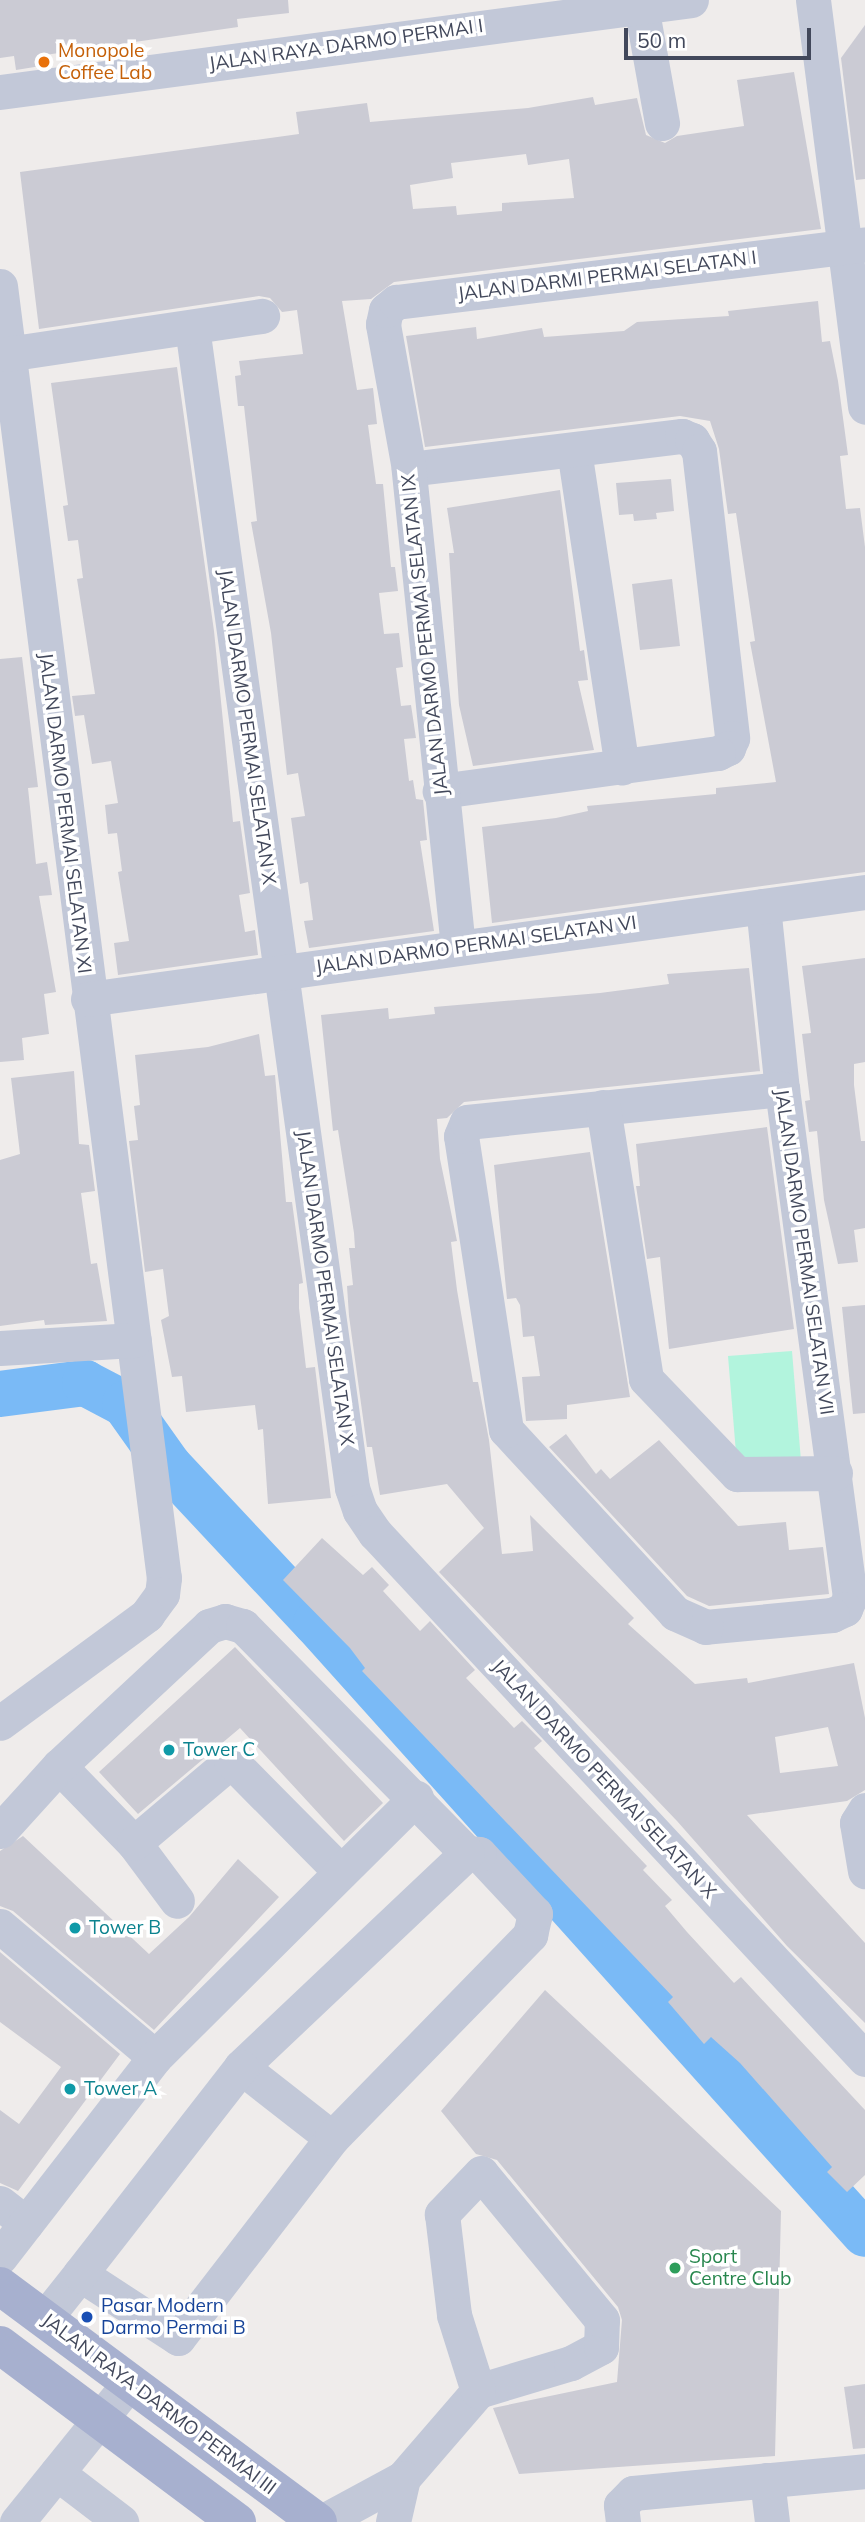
<!DOCTYPE html>
<style>
body{margin:0}
#map{position:relative;width:865px;height:2522px;overflow:hidden;background:#efeceb;font-family:Mulish,sans-serif}
div>[style]{position:absolute}
[style*='--x']{left:calc(var(--x)*1px);top:calc(var(--y)*1px);width:calc(var(--w)*1px);rotate:calc(var(--a)*1deg)}
.green>*{inset:0;background:#b2f4dd}
.river>*{height:46px;margin:-23px;padding:0 23px;transform-origin:23px;border-radius:23px;background:#7abaf6}
.building>*{inset:0;background:#cbcbd4}
.minor>*{height:35px;margin:-17.5px;padding:0 17.5px;transform-origin:17.5px;border-radius:17.5px;background:#c2c8d8}
.major>*{height:38px;margin:-19px;padding:0 19px;transform-origin:19px;border-radius:19px;background:#a7b0cf}
.dots>*{width:19px;height:19px;translate:-50% -50%;box-sizing:border-box;border:4px solid #fff;border-radius:50%}
span{translate:-50% -50%;white-space:nowrap;text-align:center;line-height:1.15;-webkit-text-stroke:7px #fff;paint-order:stroke}
.street-label{font-size:19px;color:#42485b}
.food-label{font-size:19px;color:#c56008}
.left{translate:0 -50%;text-align:left}
.culture-label{font-size:19px;color:#0d838f}
.leisure-label{font-size:19px;color:#27864d}
.transit-label{font-size:19px;color:#164399}
.scale{position:absolute;left:624px;top:28px;width:187px;height:32px;box-sizing:border-box;border:4px solid #42485b;border-top:0;padding-left:9px;font-size:21px;line-height:24px;white-space:nowrap;color:#42485b;-webkit-text-stroke:5px #fff;paint-order:stroke}
</style>
<div id="map">
<div class="green">
<i style="clip-path:polygon(792px 1351px,801px 1461px,737px 1465px,728px 1356px)"></i>
</div>
<div class="river">
<i style="--x:0;--y:1394;--w:86;--a:-7.4"></i>
<i style="--x:85;--y:1383;--w:45;--a:27.7"></i>
<i style="--x:125;--y:1404;--w:76;--a:54.6"></i>
<i style="--x:169;--y:1466;--w:215;--a:46.9"></i>
<i style="--x:316;--y:1623;--w:821;--a:48.06"></i>
</div>
<div class="building">
<i style="clip-path:polygon(0 0,288px 0,289px 13px,237px 19px,238px 27px,45px 55px,47px 65px,16px 70px,14px 56px,0 58px)"></i>
<i style="clip-path:polygon(865px 25px,865px 179px,856px 180px,841px 58px)"></i>
<i style="clip-path:polygon(evenodd,794px 72px,821px 229px,394px 282px,371px 299px,342px 301px,357px 390px,373px 388px,377px 424px,368px 425px,376px 484px,383px 484px,391px 567px,395px 567px,398px 591px,379px 593px,384px 634px,399px 633px,403px 667px,396px 668px,401px 706px,411px 705px,416px 738px,404px 739px,409px 781px,413px 780px,416px 799px,423px 800px,427px 840px,420px 841px,434px 931px,309px 948px,304px 921px,313px 920px,308px 882px,300px 884px,291px 818px,305px 816px,298px 773px,287px 775px,271px 633px,251px 522px,257px 521px,244px 406px,238px 406px,235px 376px,241px 375px,239px 361px,303px 354px,297px 310px,282px 312px,270px 298px,259px 296px,39px 329px,20px 172px,299px 134px,296px 112px,367px 103px,370px 122px,528px 108px,593px 97px,595px 105px,637px 98px,646px 135px,665px 143px,677px 136px,744px 126px,737px 80px,794px 72px,526px 154px,528px 165px,569px 159px,574px 198px,502px 203px,502px 211px,457px 215px,456px 206px,413px 209px,410px 185px,453px 178px,451px 163px,526px 154px)"></i>
<i style="clip-path:polygon(818px 301px,822px 342px,830px 341px,838px 381px,848px 455px,840px 456px,846px 509px,860px 508px,865px 547px,865px 872px,492px 923px,482px 827px,556px 818px,588px 811px,587px 806px,716px 794px,716px 788px,776px 782px,750px 642px,755px 641px,736px 513px,728px 514px,719px 449px,710px 421px,680px 416px,425px 447px,406px 336px,476px 327px,477px 339px,542px 328px,544px 337px,624px 331px,637px 322px,729px 316px,728px 311px)"></i>
<i style="clip-path:polygon(177px 367px,214px 631px,233px 822px,240px 821px,250px 893px,239px 895px,245px 932px,255px 930px,258px 955px,118px 975px,114px 943px,129px 941px,118px 872px,122px 871px,117px 833px,108px 834px,105px 805px,118px 803px,111px 761px,92px 764px,84px 715px,75px 716px,72px 696px,95px 694px,77px 579px,83px 578px,78px 540px,68px 541px,63px 506px,68px 505px,51px 383px)"></i>
<i style="clip-path:polygon(671px 479px,674px 511px,656px 513px,657px 519px,634px 521px,633px 514px,619px 515px,616px 483px)"></i>
<i style="clip-path:polygon(560px 490px,580px 651px,584px 650px,588px 680px,578px 681px,594px 750px,473px 766px,459px 705px,449px 553px,454px 553px,447px 508px)"></i>
<i style="clip-path:polygon(672px 579px,680px 646px,640px 650px,632px 584px)"></i>
<i style="clip-path:polygon(22px 657px,38px 787px,28px 788px,36px 864px,47px 862px,52px 895px,39px 896px,56px 992px,44px 994px,49px 1034px,22px 1038px,24px 1060px,0 1062px,0 659px)"></i>
<i style="clip-path:polygon(865px 958px,865px 1062px,854px 1064px,854px 1085px,861px 1141px,865px 1141px,865px 1228px,854px 1230px,858px 1262px,838px 1264px,824px 1200px,817px 1131px,809px 1132px,805px 1101px,810px 1100px,802px 1034px,811px 1033px,802px 966px)"></i>
<i style="clip-path:polygon(evenodd,749px 968px,760px 1071px,464px 1102px,447px 1118px,437px 1119px,440px 1159px,457px 1241px,451px 1242px,457px 1290px,473px 1382px,478px 1382px,489px 1440px,502px 1554px,533px 1551px,530px 1515px,634px 1618px,628px 1624px,695px 1684px,747px 1678px,748px 1683px,854px 1663px,865px 1718px,865px 1790px,847px 1801px,747px 1815px,865px 1943px,865px 2023px,787px 1946px,677px 1821px,439px 1572px,484px 1528px,447px 1484px,380px 1495px,372px 1447px,367px 1447px,349px 1316px,347px 1286px,353px 1285px,349px 1248px,355px 1248px,354px 1233px,338px 1130px,333px 1131px,321px 1015px,388px 1008px,389px 1019px,435px 1014px,434px 1007px,600px 993px,669px 984px,667px 974px,749px 968px,828px 1727px,838px 1766px,780px 1773px,775px 1737px,828px 1727px)"></i>
<i style="clip-path:polygon(259px 1034px,265px 1076px,275px 1075px,286px 1202px,292px 1202px,303px 1283px,299px 1284px,299px 1308px,306px 1368px,315px 1367px,331px 1498px,268px 1504px,263px 1429px,258px 1430px,255px 1405px,186px 1412px,182px 1376px,172px 1377px,161px 1320px,169px 1316px,163px 1269px,145px 1272px,129px 1141px,138px 1140px,134px 1106px,140px 1105px,135px 1055px,208px 1047px)"></i>
<i style="clip-path:polygon(74px 1071px,79px 1144px,89px 1145px,95px 1191px,81px 1193px,91px 1264px,97px 1263px,107px 1321px,45px 1325px,44px 1320px,0 1326px,0 1160px,20px 1154px,11px 1078px)"></i>
<i style="clip-path:polygon(767px 1127px,794px 1329px,669px 1349px,660px 1257px,647px 1259px,636px 1186px,640px 1186px,636px 1144px)"></i>
<i style="clip-path:polygon(590px 1152px,630px 1397px,567px 1405px,567px 1419px,526px 1421px,522px 1377px,540px 1376px,534px 1336px,523px 1337px,520px 1305px,516px 1298px,507px 1299px,494px 1165px)"></i>
<i style="clip-path:polygon(865px 1305px,865px 1413px,853px 1414px,842px 1307px)"></i>
<i style="clip-path:polygon(566px 1434px,596px 1474px,601px 1469px,610px 1479px,659px 1440px,738px 1526px,786px 1522px,789px 1550px,823px 1547px,829px 1594px,709px 1606px,687px 1596px,549px 1447px)"></i>
<i style="clip-path:polygon(322px 1538px,363px 1575px,372px 1567px,389px 1585px,383px 1591px,420px 1631px,430px 1621px,475px 1670px,466px 1678px,514px 1728px,522px 1721px,542px 1741px,534px 1748px,647px 1866px,643px 1870px,672px 1900px,665px 1906px,687px 1932px,734px 1983px,741px 1977px,865px 2110px,865px 2175px,847px 2192px,827px 2172px,832px 2167px,740px 2063px,711px 2037px,704px 2044px,668px 2002px,673px 1997px,362px 1671px,365px 1668px,350px 1648px,283px 1580px)"></i>
<i style="clip-path:polygon(235px 1647px,383px 1803px,344px 1841px,240px 1728px,138px 1814px,99px 1772px)"></i>
<i style="clip-path:polygon(23px 1836px,149px 1954px,189px 1917px,238px 1859px,279px 1897px,154px 2030px,13px 1911px,0 1906px,0 1851px)"></i>
<i style="clip-path:polygon(0 1952px,120px 2054px,18px 2191px,0 2183px,0 2110px,19px 2124px,61px 2067px,0 2022px)"></i>
<i style="clip-path:polygon(545px 1990px,781px 2211px,775px 2456px,519px 2474px,493px 2408px,617px 2382px,622px 2320px,618px 2307px,497px 2160px,476px 2154px,441px 2111px)"></i>
<i style="clip-path:polygon(865px 2384px,865px 2448px,853px 2449px,844px 2387px)"></i>
</div>
<div class="minor">
<i style="--x:813;--y:0;--w:410;--a:82.7"></i>
<i style="--x:641;--y:6;--w:119;--a:79.8"></i>
<i style="--x:0;--y:92;--w:697;--a:-7.58"></i>
<i style="--x:0;--y:286;--w:1302;--a:82.77"></i>
<i style="--x:164;--y:1578;--w:16;--a:97"></i>
<i style="--x:162;--y:1594;--w:26;--a:126"></i>
<i style="--x:147;--y:1615;--w:182;--a:143.7"></i>
<i style="--x:192;--y:327;--w:1172;--a:82.15"></i>
<i style="--x:352;--y:1488;--w:24;--a:71"></i>
<i style="--x:360;--y:1511;--w:27;--a:56"></i>
<i style="--x:375;--y:1533;--w:719;--a:47.03"></i>
<i style="--x:7;--y:354;--w:258;--a:-8.5"></i>
<i style="--x:574;--y:450;--w:321;--a:81.4"></i>
<i style="--x:409;--y:469;--w:275;--a:-6.9"></i>
<i style="--x:682;--y:436;--w:11;--a:22"></i>
<i style="--x:692;--y:440;--w:13;--a:58"></i>
<i style="--x:699;--y:451;--w:289;--a:83.4"></i>
<i style="--x:732;--y:738;--w:11;--a:112"></i>
<i style="--x:728;--y:748;--w:11;--a:153"></i>
<i style="--x:718;--y:753;--w:281;--a:172.2"></i>
<i style="--x:763;--y:906;--w:184;--a:84.1"></i>
<i style="--x:782;--y:1089;--w:513;--a:82.38"></i>
<i style="--x:850;--y:1597;--w:13;--a:113"></i>
<i style="--x:845;--y:1609;--w:14;--a:155"></i>
<i style="--x:832;--y:1615;--w:127;--a:174.6"></i>
<i style="--x:706;--y:1627;--w:34;--a:-156"></i>
<i style="--x:675;--y:1613;--w:249;--a:-132.7"></i>
<i style="--x:506;--y:1430;--w:297;--a:-98.7"></i>
<i style="--x:461;--y:1136;--w:15;--a:-67"></i>
<i style="--x:467;--y:1122;--w:317;--a:-6"></i>
<i style="--x:458;--y:947;--w:481;--a:-95.9"></i>
<i style="--x:409;--y:469;--w:147;--a:-100.2"></i>
<i style="--x:383;--y:324;--w:14;--a:-78"></i>
<i style="--x:386;--y:310;--w:13;--a:-39"></i>
<i style="--x:396;--y:302;--w:473;--a:-7"></i>
<i style="--x:88;--y:999;--w:784;--a:-7.84"></i>
<i style="--x:603;--y:1107;--w:275;--a:81"></i>
<i style="--x:646;--y:1379;--w:132;--a:46.2"></i>
<i style="--x:737;--y:1474;--w:98;--a:-0.6"></i>
<i style="--x:0;--y:1348;--w:134;--a:-3.4"></i>
<i style="--x:59;--y:1766;--w:107;--a:45.8"></i>
<i style="--x:134;--y:1843;--w:72;--a:53.4"></i>
<i style="--x:865;--y:1810;--w:15;--a:122"></i>
<i style="--x:857;--y:1823;--w:49;--a:80.5"></i>
<i style="--x:0;--y:1831;--w:88;--a:-47.8"></i>
<i style="--x:59;--y:1766;--w:205;--a:-43"></i>
<i style="--x:209;--y:1626;--w:17;--a:-17"></i>
<i style="--x:225;--y:1621;--w:19;--a:16"></i>
<i style="--x:243;--y:1626;--w:319;--a:45.4"></i>
<i style="--x:134;--y:1843;--w:127;--a:-40.2"></i>
<i style="--x:231;--y:1761;--w:156;--a:45.3"></i>
<i style="--x:0;--y:1926;--w:203;--a:40.2"></i>
<i style="--x:241;--y:2067;--w:115;--a:38"></i>
<i style="--x:0;--y:2203;--w:33;--a:38"></i>
<i style="--x:0;--y:2257;--w:253;--a:-52.2"></i>
<i style="--x:155;--y:2057;--w:368;--a:-44.8"></i>
<i style="--x:45;--y:2318;--w:56;--a:-51.5"></i>
<i style="--x:80;--y:2274;--w:117;--a:33.1"></i>
<i style="--x:178;--y:2338;--w:252;--a:-52.4"></i>
<i style="--x:332;--y:2138;--w:284;--a:-45.7"></i>
<i style="--x:530;--y:1935;--w:22;--a:-77"></i>
<i style="--x:535;--y:1914;--w:82;--a:-133"></i>
<i style="--x:479;--y:1854;--w:12;--a:-175"></i>
<i style="--x:467;--y:1853;--w:311;--a:136.6"></i>
<i style="--x:241;--y:2067;--w:262;--a:127.9"></i>
<i style="--x:57;--y:2473;--w:81;--a:37.4"></i>
<i style="--x:767;--y:2480;--w:42;--a:83.2"></i>
<i style="--x:17;--y:2522;--w:180;--a:-51.1"></i>
<i style="--x:322;--y:2522;--w:92;--a:-28.5"></i>
<i style="--x:403;--y:2478;--w:115;--a:-49.2"></i>
<i style="--x:478;--y:2391;--w:97;--a:-16.8"></i>
<i style="--x:571;--y:2363;--w:34;--a:-28"></i>
<i style="--x:601;--y:2347;--w:27;--a:-88"></i>
<i style="--x:602;--y:2320;--w:190;--a:-129.5"></i>
<i style="--x:481;--y:2173;--w:57;--a:133.6"></i>
<i style="--x:442;--y:2214;--w:102;--a:83.2"></i>
<i style="--x:454;--y:2315;--w:80;--a:72.5"></i>
<i style="--x:393;--y:2522;--w:45;--a:-77.2"></i>
<i style="--x:623;--y:2522;--w:17;--a:-97"></i>
<i style="--x:621;--y:2505;--w:17;--a:-45"></i>
<i style="--x:633;--y:2493;--w:233;--a:-5.4"></i>
</div>
<div class="major">
<i style="--x:0;--y:2286;--w:396;--a:36.6"></i>
<i style="--x:0;--y:2345;--w:296;--a:36.8"></i>
</div>
<div class="dots">
<i style="left:44px;top:62px;background:#e8710a"></i>
<i style="left:169px;top:1750px;background:#0f9aa8"></i>
<i style="left:75px;top:1928px;background:#0f9aa8"></i>
<i style="left:70px;top:2089px;background:#0f9aa8"></i>
<i style="left:675px;top:2268px;background:#2e9e5b"></i>
<i style="left:87px;top:2317px;background:#1a4fb4"></i>
</div>
<div class="street-label">
<span style="left:346px;top:45px;rotate:-8deg">JALAN RAYA DARMO PERMAI I</span>
<span style="left:607px;top:276px;rotate:-7deg">JALAN DARMI PERMAI SELATAN I</span>
<span style="left:425px;top:635px;rotate:-96deg">JALAN DARMO PERMAI SELATAN IX</span>
<span style="left:247px;top:727px;rotate:82deg">JALAN DARMO PERMAI SELATAN X</span>
<span style="left:65px;top:813px;rotate:83deg">JALAN DARMO PERMAI SELATAN XI</span>
<span style="left:476px;top:945px;rotate:-8deg">JALAN DARMO PERMAI SELATAN VI</span>
<span style="left:804px;top:1252px;rotate:82deg">JALAN DARMO PERMAI SELATAN VII</span>
<span style="left:325px;top:1288px;rotate:82deg">JALAN DARMO PERMAI SELATAN X</span>
<span style="left:604px;top:1779px;rotate:47deg">JALAN DARMO PERMAI SELATAN X</span>
<span style="left:159px;top:2404px;rotate:37deg">JALAN RAYA DARMO PERMAI III</span>
</div>
<div class="food-label">
<span class="left" style="left:58px;top:62px">Monopole<br>Coffee Lab</span>
</div>
<div class="culture-label">
<span class="left" style="left:183px;top:1750px">Tower C</span>
<span class="left" style="left:89px;top:1928px">Tower B</span>
<span class="left" style="left:84px;top:2089px">Tower A</span>
</div>
<div class="leisure-label">
<span class="left" style="left:689px;top:2268px">Sport<br>Centre Club</span>
</div>
<div class="transit-label">
<span class="left" style="left:101px;top:2317px">Pasar Modern<br>Darmo Permai B</span>
</div>
<div class="scale">50 m</div>
</div>
